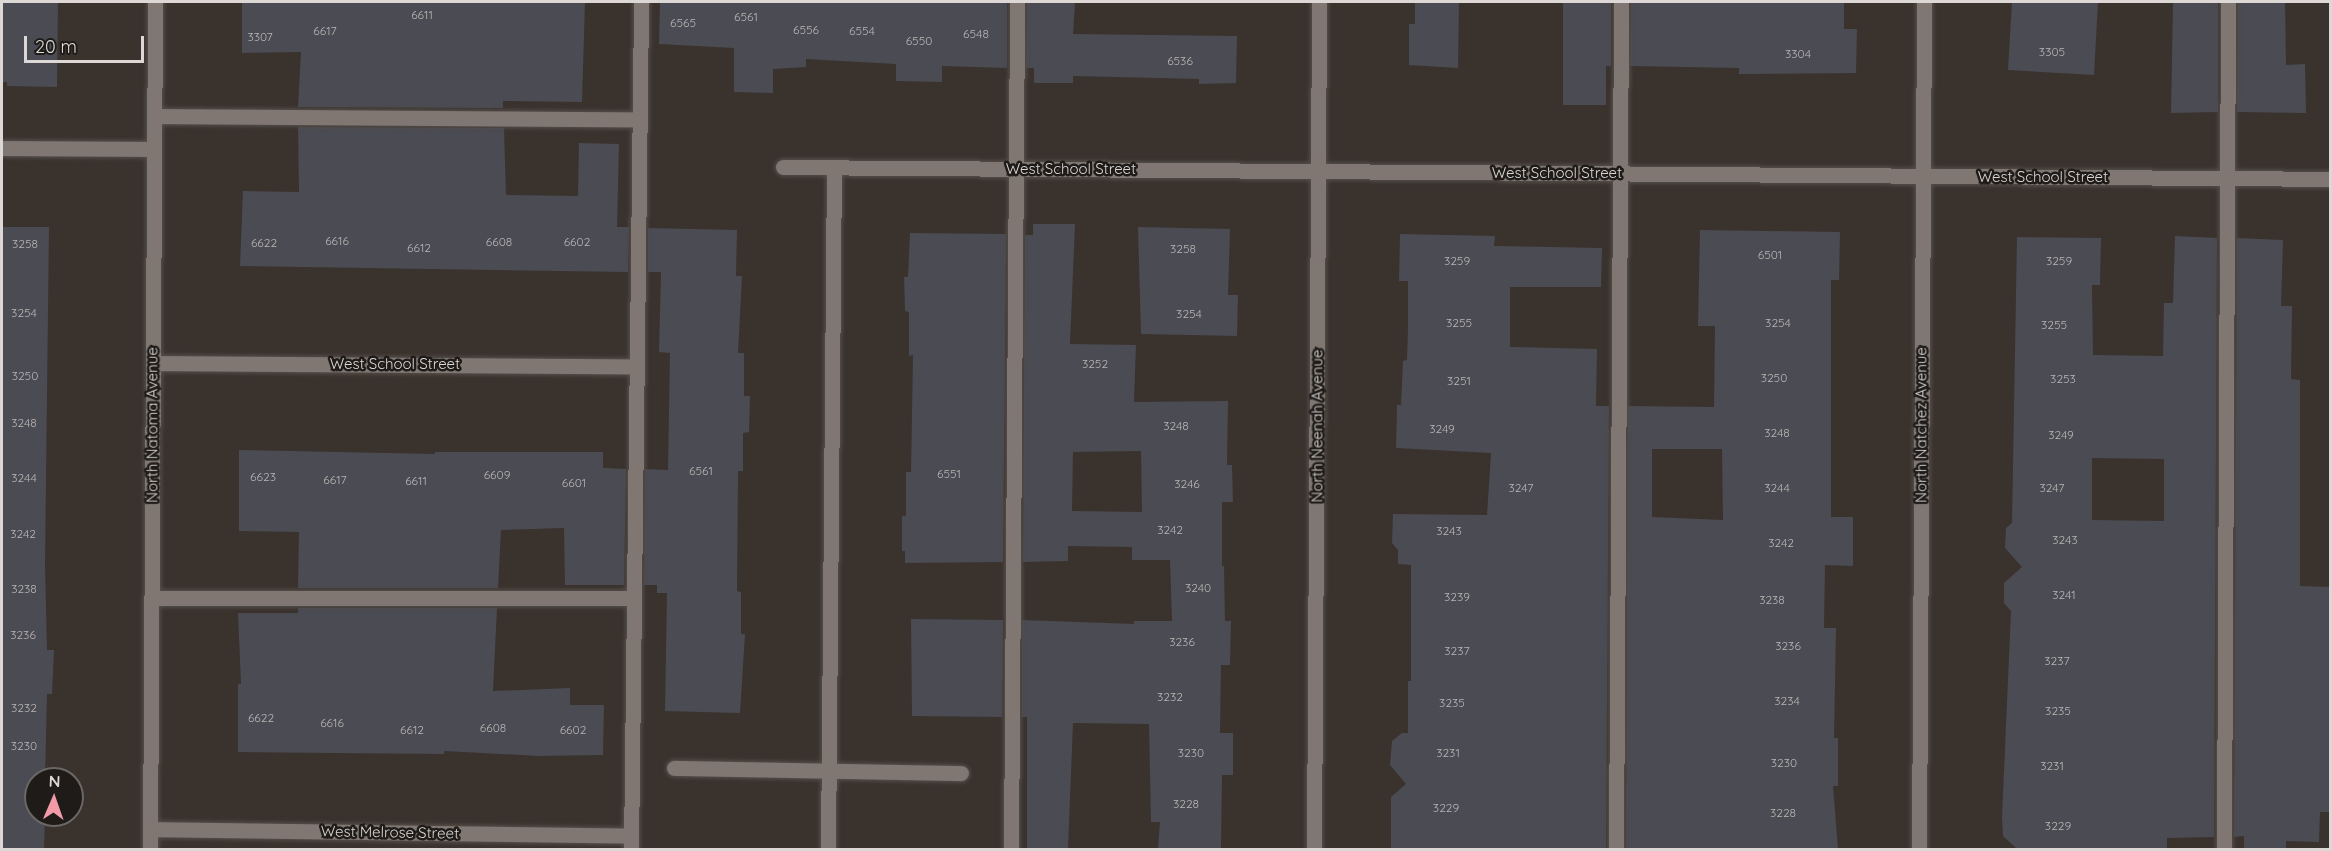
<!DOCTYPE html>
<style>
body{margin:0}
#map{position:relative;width:2332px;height:851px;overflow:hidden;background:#3a322d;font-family:Quicksand,sans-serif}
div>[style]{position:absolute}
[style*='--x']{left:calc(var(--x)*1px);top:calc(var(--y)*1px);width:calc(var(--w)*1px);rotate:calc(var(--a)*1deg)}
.building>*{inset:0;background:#4b4b53}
.roads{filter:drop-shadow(0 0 2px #564f4b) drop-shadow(0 0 2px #564f4b)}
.minor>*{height:15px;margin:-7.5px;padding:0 7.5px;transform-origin:7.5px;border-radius:7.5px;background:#807772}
span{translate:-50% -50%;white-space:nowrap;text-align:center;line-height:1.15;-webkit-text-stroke:5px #1e1b19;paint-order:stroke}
.number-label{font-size:12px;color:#b8b5b4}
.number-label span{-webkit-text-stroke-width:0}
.street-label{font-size:15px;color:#ddd8d5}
.frame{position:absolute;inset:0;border:3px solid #ddd8d5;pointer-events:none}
.north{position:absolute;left:24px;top:767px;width:60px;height:60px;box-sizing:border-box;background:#1e1b19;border:2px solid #6a6764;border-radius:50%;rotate:2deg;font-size:16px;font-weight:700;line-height:24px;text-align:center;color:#ddd8d5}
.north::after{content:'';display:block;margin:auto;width:21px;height:27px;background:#f39aa8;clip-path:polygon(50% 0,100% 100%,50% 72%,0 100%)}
.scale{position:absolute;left:24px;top:36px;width:120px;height:27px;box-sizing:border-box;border:3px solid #ddd8d5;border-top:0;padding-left:8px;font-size:18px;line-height:21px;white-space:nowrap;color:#ddd8d5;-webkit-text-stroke:4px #1e1b19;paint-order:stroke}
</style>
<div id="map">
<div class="building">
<i style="clip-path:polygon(2px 2px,58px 2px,57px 87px,7px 86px,7px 82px,2px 82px)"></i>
<i style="clip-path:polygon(242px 2px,585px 2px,582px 102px,503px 101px,503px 108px,298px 107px,301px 52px,242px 53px)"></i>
<i style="clip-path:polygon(660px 2px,1007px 2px,1007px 68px,942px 66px,942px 82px,896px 81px,896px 64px,806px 59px,806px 67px,773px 69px,773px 93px,734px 92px,734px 48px,659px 44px)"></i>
<i style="clip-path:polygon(1027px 2px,1075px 2px,1073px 34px,1237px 36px,1236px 83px,1199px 84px,1199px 79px,1073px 76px,1073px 83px,1034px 83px,1034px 68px,1026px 68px)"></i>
<i style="clip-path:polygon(1415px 2px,1459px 2px,1458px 68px,1409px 65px,1409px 24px,1415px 24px)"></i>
<i style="clip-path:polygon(1563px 2px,1611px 2px,1611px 66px,1606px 66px,1606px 105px,1563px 105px)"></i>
<i style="clip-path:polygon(1631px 2px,1844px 2px,1844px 29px,1857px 29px,1856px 73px,1739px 74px,1739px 68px,1630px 66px)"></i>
<i style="clip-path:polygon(2012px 2px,2098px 2px,2094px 75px,2008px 70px)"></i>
<i style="clip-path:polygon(2173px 2px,2218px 2px,2218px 112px,2171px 113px)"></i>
<i style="clip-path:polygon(2238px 2px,2285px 2px,2286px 65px,2305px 64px,2306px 113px,2237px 112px)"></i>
<i style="clip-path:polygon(298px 127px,504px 128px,506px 195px,578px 196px,579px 143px,619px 144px,617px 227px,629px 227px,628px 272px,240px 266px,243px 191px,299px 192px)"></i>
<i style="clip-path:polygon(evenodd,1033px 224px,1075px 224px,1070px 344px,1136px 345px,1134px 402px,1228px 401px,1227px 465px,1232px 465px,1233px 502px,1222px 502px,1222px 566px,1224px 566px,1225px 621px,1231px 621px,1230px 665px,1221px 665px,1220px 733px,1233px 733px,1233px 775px,1222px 775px,1221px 849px,1158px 849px,1160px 822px,1151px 822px,1149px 724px,1073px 723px,1068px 849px,1027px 849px,1027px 717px,1022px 717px,1022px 620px,1134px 624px,1134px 621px,1172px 621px,1170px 560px,1132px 560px,1132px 547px,1068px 546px,1068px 561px,1023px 562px,1025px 235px,1033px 235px,1033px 224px,1141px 451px,1142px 512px,1072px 511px,1073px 452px,1141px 451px)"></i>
<i style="clip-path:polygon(2px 227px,49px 227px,45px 565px,47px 650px,54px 650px,52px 694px,47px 694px,45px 779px,36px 779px,36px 815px,45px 815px,44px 849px,2px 849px)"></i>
<i style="clip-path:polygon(1138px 227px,1230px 229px,1228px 295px,1238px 295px,1237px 336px,1141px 334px)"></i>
<i style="clip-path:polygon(648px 228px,737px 230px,736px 276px,742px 276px,738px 353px,744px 353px,744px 396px,750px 396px,749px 432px,743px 433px,743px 471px,738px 471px,737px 591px,741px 592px,741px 634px,745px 634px,740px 713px,665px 711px,667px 593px,657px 593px,657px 585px,644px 585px,645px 469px,668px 470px,670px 353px,659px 352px,661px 272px,648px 272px)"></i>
<i style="clip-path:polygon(evenodd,1700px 230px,1840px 232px,1839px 280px,1831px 280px,1831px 517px,1853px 517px,1853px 566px,1825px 565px,1824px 628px,1836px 628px,1834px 738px,1838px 738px,1838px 786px,1833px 786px,1838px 849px,1626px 849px,1628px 406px,1714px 407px,1715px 326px,1698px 326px,1700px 230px,1652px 449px,1722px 449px,1723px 520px,1652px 517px,1652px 449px)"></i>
<i style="clip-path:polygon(910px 233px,1006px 234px,1003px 562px,905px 563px,905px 551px,902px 551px,902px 516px,906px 516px,906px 472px,911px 472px,913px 355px,909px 356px,909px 312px,905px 311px,904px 277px,908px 277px)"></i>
<i style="clip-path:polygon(1400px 234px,1495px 236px,1494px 246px,1602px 248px,1601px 287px,1510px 287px,1510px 347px,1597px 349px,1596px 406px,1609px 406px,1606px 849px,1391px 849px,1391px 797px,1406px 784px,1390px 765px,1392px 741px,1402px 733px,1408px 733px,1408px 681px,1411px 681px,1411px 565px,1398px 564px,1398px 550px,1392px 543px,1393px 514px,1487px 515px,1491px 453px,1396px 448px,1397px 405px,1401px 405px,1403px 361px,1407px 360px,1408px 327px,1408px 281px,1399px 281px)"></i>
<i style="clip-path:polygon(evenodd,2175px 236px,2217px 238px,2214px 837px,2167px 838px,2167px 849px,2017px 849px,2003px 836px,2002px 817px,2011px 611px,2004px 603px,2004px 583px,2022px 567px,2005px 548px,2006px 528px,2012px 523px,2017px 237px,2101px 238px,2100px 285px,2092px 285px,2093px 355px,2163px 356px,2164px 303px,2173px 303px,2175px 236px,2092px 458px,2164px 459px,2164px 521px,2092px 520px,2092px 458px)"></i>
<i style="clip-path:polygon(2237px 238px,2283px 240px,2281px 306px,2292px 306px,2291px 379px,2300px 380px,2300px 586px,2331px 587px,2331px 812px,2320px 812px,2319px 842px,2286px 841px,2286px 849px,2244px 849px,2244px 836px,2234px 837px)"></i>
<i style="clip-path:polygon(239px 450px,435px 454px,435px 452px,603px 452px,603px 468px,626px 469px,624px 585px,565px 585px,564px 528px,501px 530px,498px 588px,298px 588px,299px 532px,239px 531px)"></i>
<i style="clip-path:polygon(298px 608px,497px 608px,493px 691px,570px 688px,570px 705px,604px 705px,603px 755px,539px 756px,444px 751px,444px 754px,238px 752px,238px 684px,241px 684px,238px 613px,298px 613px)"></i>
<i style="clip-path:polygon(911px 619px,1003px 620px,1002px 717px,912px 716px)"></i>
</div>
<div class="roads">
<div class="minor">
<i style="--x:154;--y:116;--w:486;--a:0.4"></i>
<i style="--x:2;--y:148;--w:152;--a:0.4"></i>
<i style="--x:783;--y:167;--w:1547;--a:0.44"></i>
<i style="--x:153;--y:363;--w:483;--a:0.4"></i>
<i style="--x:151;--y:598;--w:483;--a:0"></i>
<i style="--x:674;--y:768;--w:287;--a:1"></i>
<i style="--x:150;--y:829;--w:481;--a:0.8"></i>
<i style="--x:150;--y:850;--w:848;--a:-89.66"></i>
<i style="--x:631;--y:850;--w:848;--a:-89.32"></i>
<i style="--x:828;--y:850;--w:683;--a:-89.5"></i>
<i style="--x:1011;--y:850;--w:848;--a:-89.59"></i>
<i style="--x:1314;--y:850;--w:848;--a:-89.66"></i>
<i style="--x:1616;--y:850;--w:848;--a:-89.66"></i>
<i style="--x:1919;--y:850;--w:848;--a:-89.66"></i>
<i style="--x:2224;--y:850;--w:848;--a:-89.73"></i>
</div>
</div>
<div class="number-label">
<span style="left:422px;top:15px">6611</span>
<span style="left:746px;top:17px">6561</span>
<span style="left:683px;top:23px">6565</span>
<span style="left:806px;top:30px">6556</span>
<span style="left:325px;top:31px">6617</span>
<span style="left:862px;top:31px">6554</span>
<span style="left:976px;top:34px">6548</span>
<span style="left:260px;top:37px">3307</span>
<span style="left:919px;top:41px">6550</span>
<span style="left:2052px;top:52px">3305</span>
<span style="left:1798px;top:54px">3304</span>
<span style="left:1180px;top:61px">6536</span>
<span style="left:337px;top:241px">6616</span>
<span style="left:499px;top:242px">6608</span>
<span style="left:577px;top:242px">6602</span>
<span style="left:264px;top:243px">6622</span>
<span style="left:25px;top:244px">3258</span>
<span style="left:419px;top:248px">6612</span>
<span style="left:1183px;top:249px">3258</span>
<span style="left:1770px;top:255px">6501</span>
<span style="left:1457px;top:261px">3259</span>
<span style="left:2059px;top:261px">3259</span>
<span style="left:24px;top:313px">3254</span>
<span style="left:1189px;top:314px">3254</span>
<span style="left:1459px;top:323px">3255</span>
<span style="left:1778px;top:323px">3254</span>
<span style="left:2054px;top:325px">3255</span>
<span style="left:1095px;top:364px">3252</span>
<span style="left:25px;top:376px">3250</span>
<span style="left:1774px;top:378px">3250</span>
<span style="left:2063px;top:379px">3253</span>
<span style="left:1459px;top:381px">3251</span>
<span style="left:24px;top:423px">3248</span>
<span style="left:1176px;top:426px">3248</span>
<span style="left:1442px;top:429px">3249</span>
<span style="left:1777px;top:433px">3248</span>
<span style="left:2061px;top:435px">3249</span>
<span style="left:701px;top:471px">6561</span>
<span style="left:949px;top:474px">6551</span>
<span style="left:497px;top:475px">6609</span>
<span style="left:263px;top:477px">6623</span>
<span style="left:24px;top:478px">3244</span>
<span style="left:335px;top:480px">6617</span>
<span style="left:416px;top:481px">6611</span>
<span style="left:574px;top:483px">6601</span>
<span style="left:1187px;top:484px">3246</span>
<span style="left:1521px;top:488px">3247</span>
<span style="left:1777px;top:488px">3244</span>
<span style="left:2052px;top:488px">3247</span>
<span style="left:1170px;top:530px">3242</span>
<span style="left:1449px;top:531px">3243</span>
<span style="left:23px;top:534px">3242</span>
<span style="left:2065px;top:540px">3243</span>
<span style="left:1781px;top:543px">3242</span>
<span style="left:1198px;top:588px">3240</span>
<span style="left:24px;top:589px">3238</span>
<span style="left:2064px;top:595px">3241</span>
<span style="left:1457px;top:597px">3239</span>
<span style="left:1772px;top:600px">3238</span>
<span style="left:23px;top:635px">3236</span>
<span style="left:1182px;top:642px">3236</span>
<span style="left:1788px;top:646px">3236</span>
<span style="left:1457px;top:651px">3237</span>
<span style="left:2057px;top:661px">3237</span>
<span style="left:1170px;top:697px">3232</span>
<span style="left:1787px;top:701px">3234</span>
<span style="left:1452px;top:703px">3235</span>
<span style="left:24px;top:708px">3232</span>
<span style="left:2058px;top:711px">3235</span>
<span style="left:261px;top:718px">6622</span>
<span style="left:332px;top:723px">6616</span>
<span style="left:493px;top:728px">6608</span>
<span style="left:412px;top:730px">6612</span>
<span style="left:573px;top:730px">6602</span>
<span style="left:24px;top:746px">3230</span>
<span style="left:1191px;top:753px">3230</span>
<span style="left:1448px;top:753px">3231</span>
<span style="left:1784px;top:763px">3230</span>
<span style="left:2052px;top:766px">3231</span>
<span style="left:1186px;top:804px">3228</span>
<span style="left:1446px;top:808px">3229</span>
<span style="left:1783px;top:813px">3228</span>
<span style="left:2058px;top:826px">3229</span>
</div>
<div class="street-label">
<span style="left:1071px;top:169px">West School Street</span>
<span style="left:1557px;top:173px">West School Street</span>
<span style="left:2043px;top:177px">West School Street</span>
<span style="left:395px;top:364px">West School Street</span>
<span style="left:152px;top:425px;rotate:-90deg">North Natoma Avenue</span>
<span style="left:1921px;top:425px;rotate:-90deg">North Natchez Avenue</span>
<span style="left:1317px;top:426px;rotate:-90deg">North Neenah Avenue</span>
<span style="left:390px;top:832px;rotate:1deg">West Melrose Street</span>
</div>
<div class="frame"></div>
<div class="north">N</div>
<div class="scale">20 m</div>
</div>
